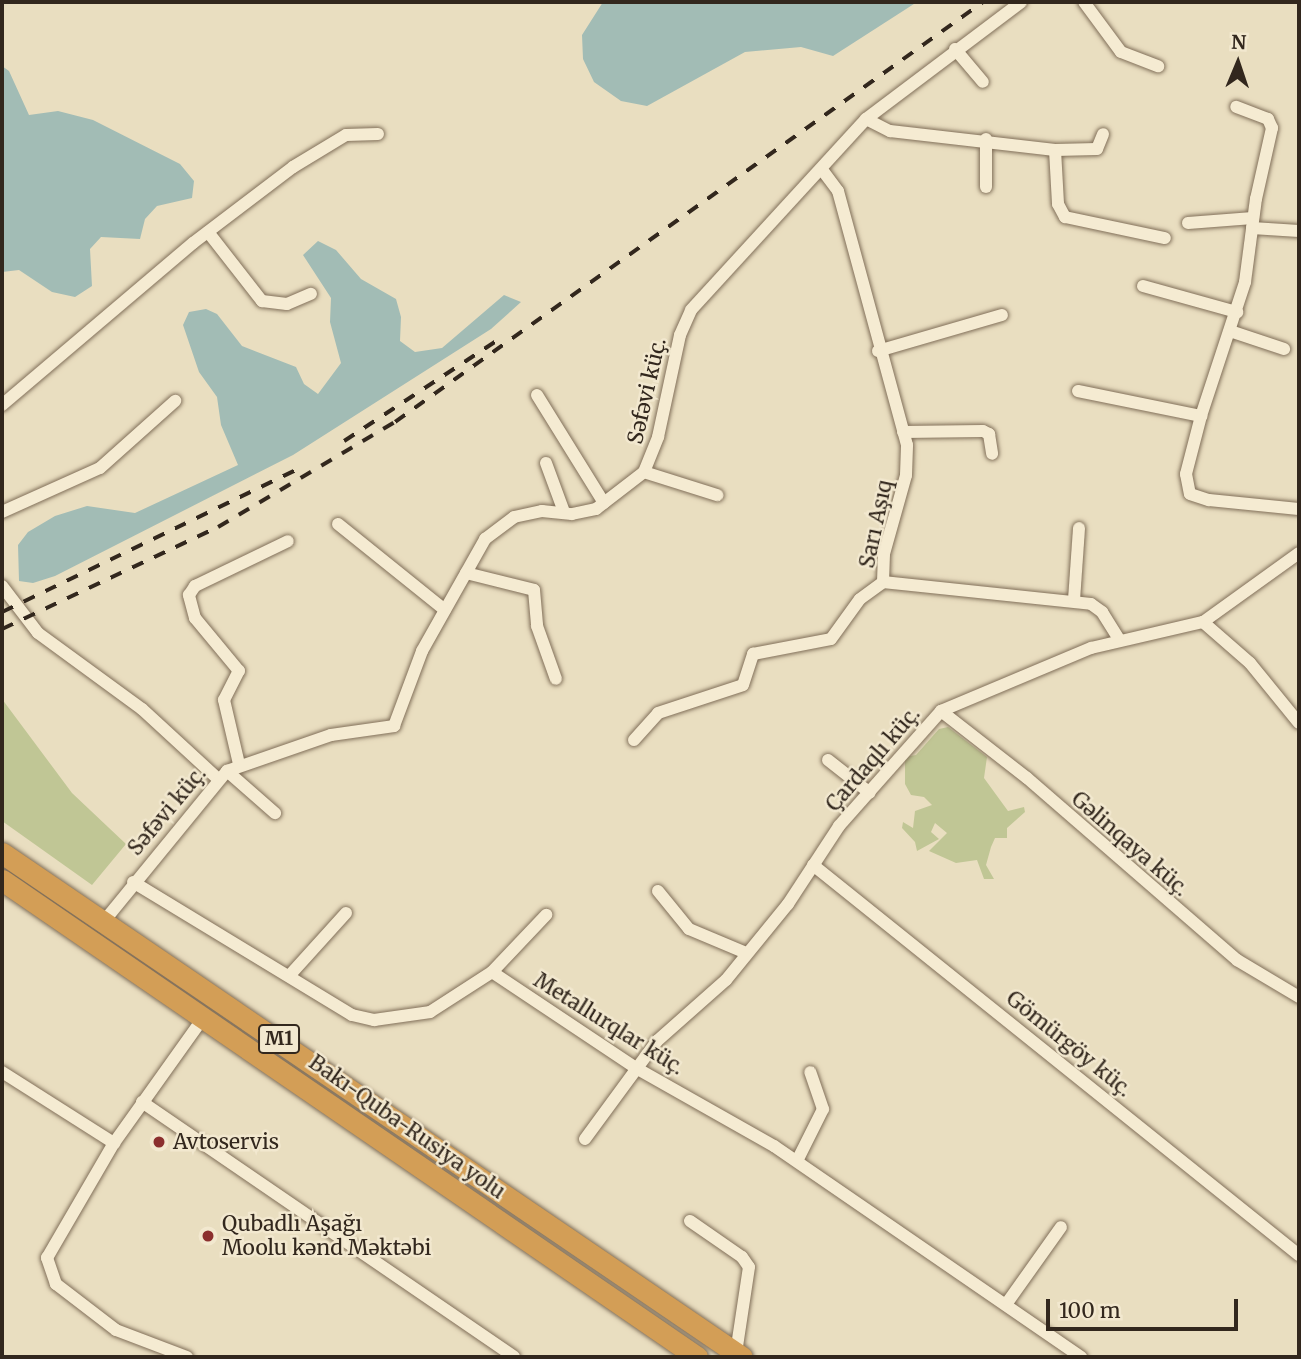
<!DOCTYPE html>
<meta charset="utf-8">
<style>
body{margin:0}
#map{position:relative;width:1301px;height:1359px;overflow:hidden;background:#e9dec0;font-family:Merriweather,serif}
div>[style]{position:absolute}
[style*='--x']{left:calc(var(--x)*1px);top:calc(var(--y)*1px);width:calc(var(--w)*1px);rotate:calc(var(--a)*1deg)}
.green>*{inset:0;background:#c0c695}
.water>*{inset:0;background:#a2bcb5}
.roads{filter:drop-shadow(0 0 2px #816f59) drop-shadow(0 0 2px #816f59)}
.street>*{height:12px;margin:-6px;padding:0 6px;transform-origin:6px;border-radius:6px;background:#f5ebd2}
.highway>*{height:21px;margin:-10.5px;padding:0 10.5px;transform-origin:10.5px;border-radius:10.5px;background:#d39e56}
.rail>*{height:3.5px;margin-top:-1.75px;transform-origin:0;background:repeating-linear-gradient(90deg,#32271d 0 12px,transparent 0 24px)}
.dots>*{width:19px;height:19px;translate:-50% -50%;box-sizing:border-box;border:4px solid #f2e8cf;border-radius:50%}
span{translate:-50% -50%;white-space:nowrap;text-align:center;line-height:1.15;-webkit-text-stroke:5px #f2e8cf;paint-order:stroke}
.shield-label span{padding:2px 5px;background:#f2e8cf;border:2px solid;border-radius:5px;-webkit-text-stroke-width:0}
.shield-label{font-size:19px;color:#32271d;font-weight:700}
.street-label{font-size:21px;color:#32271d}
.poi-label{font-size:21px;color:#32271d}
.left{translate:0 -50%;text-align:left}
.frame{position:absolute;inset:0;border:4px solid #32271d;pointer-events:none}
.north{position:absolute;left:1203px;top:28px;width:70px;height:70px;-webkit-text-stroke:5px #f2e8cf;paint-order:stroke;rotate:2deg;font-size:19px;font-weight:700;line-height:28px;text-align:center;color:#32271d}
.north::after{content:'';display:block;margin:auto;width:24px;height:32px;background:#32271d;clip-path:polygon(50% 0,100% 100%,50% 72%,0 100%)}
.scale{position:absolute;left:1046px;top:1299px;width:192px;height:32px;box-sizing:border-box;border:4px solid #32271d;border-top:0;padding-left:9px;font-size:21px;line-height:24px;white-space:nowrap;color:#32271d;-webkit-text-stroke:5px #f2e8cf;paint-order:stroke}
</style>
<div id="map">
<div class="green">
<i style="clip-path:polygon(2px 699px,72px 793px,126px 844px,92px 885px,2px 821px)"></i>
<i style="clip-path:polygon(948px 727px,987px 757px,984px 778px,1008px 811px,1024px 807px,1025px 812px,1007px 828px,1007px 838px,995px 838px,991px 847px,986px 865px,994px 879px,984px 879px,977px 860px,956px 863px,929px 851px,947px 833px,935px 823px,931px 832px,939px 839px,917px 851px,915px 842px,902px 828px,903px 822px,913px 828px,915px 811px,932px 805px,924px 797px,911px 795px,905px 784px,905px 757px,916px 755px,939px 729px)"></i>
</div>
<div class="water">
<i style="clip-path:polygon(603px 2px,917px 2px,833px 56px,801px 47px,745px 52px,647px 106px,621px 101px,594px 82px,583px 59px,582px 35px)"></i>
<i style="clip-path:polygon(2px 66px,9px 71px,29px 115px,58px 111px,93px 120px,180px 164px,194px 181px,192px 198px,157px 206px,145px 219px,140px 239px,101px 237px,90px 249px,92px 286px,75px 297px,52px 292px,19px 270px,2px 272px)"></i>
<i style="clip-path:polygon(318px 241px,336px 250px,361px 279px,396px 299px,401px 317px,400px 341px,415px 352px,442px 348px,504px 295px,521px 302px,491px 329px,293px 455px,55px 576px,33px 583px,19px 581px,18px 545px,28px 532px,55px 516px,87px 506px,135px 513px,238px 465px,221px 425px,217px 397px,199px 372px,183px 325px,189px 312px,206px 309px,217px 314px,242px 346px,296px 367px,304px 384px,318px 394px,341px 363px,330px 322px,331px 298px,303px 255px)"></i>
</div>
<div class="roads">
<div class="street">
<i style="--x:1084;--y:2;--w:62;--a:53.5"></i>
<i style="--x:1121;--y:52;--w:40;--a:21"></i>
<i style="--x:955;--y:49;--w:43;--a:49.7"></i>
<i style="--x:866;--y:119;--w:27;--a:27"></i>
<i style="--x:890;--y:131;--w:166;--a:6.6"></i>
<i style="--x:1055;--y:150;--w:42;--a:-1.4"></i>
<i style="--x:1097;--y:149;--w:16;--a:-68"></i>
<i style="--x:1055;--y:150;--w:54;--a:86.8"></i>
<i style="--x:1058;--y:204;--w:15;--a:62"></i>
<i style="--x:1065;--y:217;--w:102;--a:11.9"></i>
<i style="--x:986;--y:187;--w:48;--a:-90"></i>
<i style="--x:1188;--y:223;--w:65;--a:-4.4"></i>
<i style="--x:1252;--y:228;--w:47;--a:3.7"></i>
<i style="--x:208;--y:232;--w:88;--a:52"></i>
<i style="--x:262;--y:301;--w:25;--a:7"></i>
<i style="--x:287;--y:304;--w:26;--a:-23"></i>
<i style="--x:1143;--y:286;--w:98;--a:15.5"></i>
<i style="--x:1230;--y:331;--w:57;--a:18.4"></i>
<i style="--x:878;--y:351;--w:129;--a:-16.2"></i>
<i style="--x:1078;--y:391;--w:126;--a:11.5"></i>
<i style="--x:1201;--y:416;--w:141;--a:-71.8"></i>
<i style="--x:1245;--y:282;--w:84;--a:-82.5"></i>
<i style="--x:1256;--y:199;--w:73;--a:-77.3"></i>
<i style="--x:1272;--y:128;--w:10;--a:-114"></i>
<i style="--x:1268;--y:119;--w:34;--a:-159"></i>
<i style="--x:537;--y:395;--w:127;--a:58.2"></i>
<i style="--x:2;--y:405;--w:250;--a:-40.3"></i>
<i style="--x:193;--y:243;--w:126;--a:-37.2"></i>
<i style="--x:293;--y:167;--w:62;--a:-31.1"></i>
<i style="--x:346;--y:135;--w:32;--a:-2"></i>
<i style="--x:1201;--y:416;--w:60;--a:104.5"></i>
<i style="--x:1186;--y:474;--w:20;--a:79"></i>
<i style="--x:1190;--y:494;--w:20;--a:18"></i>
<i style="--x:1209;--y:500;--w:90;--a:5.7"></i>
<i style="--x:903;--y:432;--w:80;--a:-0.7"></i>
<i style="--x:983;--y:431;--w:7;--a:27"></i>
<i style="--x:989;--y:434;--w:20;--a:81"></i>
<i style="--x:546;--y:463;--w:52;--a:69.8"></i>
<i style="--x:644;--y:472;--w:77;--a:17.5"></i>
<i style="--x:2;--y:512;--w:107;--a:-24.2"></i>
<i style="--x:100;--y:468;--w:101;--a:-41.8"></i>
<i style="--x:338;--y:524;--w:137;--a:38.8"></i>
<i style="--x:466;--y:573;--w:70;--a:14"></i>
<i style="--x:534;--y:590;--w:36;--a:85"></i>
<i style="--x:537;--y:626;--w:56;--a:70.3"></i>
<i style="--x:883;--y:582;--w:209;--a:6"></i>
<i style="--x:1091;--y:604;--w:14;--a:36"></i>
<i style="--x:1102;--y:612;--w:32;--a:58"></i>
<i style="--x:2;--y:586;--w:59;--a:52.5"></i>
<i style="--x:38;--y:633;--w:129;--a:36.2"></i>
<i style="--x:142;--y:709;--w:103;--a:42.6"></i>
<i style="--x:1074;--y:600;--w:72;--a:-86"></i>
<i style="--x:1203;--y:622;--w:62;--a:41.1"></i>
<i style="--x:1250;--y:663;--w:77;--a:50.8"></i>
<i style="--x:941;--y:711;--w:109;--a:37.9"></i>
<i style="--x:1027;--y:778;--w:278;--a:40.9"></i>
<i style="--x:1237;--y:960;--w:72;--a:30.8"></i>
<i style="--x:634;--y:740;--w:36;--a:-48"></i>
<i style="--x:658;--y:713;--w:89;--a:-18.2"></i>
<i style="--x:743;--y:685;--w:33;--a:-72"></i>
<i style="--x:753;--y:654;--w:79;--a:-10.9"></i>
<i style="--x:831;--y:639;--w:49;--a:-54.1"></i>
<i style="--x:860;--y:599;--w:29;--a:-36"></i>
<i style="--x:883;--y:582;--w:28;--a:-88"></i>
<i style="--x:884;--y:554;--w:82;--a:-74.4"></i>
<i style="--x:906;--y:475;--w:30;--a:-88"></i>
<i style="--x:907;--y:445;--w:263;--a:-105.2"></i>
<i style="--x:838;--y:191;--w:26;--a:-127"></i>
<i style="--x:828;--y:760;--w:53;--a:38.2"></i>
<i style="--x:239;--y:764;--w:66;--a:-103.2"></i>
<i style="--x:224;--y:700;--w:33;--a:-63"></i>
<i style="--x:239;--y:671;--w:69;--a:-129.7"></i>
<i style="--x:195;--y:618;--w:24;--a:-105"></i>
<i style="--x:189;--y:595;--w:11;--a:-56"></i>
<i style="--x:195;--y:586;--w:103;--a:-25.8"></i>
<i style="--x:227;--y:771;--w:64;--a:41.2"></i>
<i style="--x:813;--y:865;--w:623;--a:38.75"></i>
<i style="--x:133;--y:882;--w:256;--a:31.3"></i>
<i style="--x:352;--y:1015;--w:23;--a:13"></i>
<i style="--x:374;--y:1020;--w:57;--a:-8.1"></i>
<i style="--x:430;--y:1012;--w:74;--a:-32.8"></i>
<i style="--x:492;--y:972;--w:173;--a:33.7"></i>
<i style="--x:636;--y:1068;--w:159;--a:29.5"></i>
<i style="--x:774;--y:1146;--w:373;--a:34.5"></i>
<i style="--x:658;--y:891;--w:49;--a:50.8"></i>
<i style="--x:689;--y:929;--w:62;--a:22.8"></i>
<i style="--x:105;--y:920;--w:193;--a:-50.7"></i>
<i style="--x:227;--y:771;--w:110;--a:-19.1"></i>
<i style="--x:331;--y:735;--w:64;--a:-8.1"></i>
<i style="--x:394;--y:726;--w:80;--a:-69.5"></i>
<i style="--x:422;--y:651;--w:129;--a:-60.6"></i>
<i style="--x:485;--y:539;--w:36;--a:-37"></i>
<i style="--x:514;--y:517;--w:29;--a:-12"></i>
<i style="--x:542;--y:511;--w:30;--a:6"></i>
<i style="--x:572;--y:514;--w:25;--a:-12"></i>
<i style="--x:596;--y:509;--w:61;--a:-37.6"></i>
<i style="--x:644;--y:472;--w:38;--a:-68"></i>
<i style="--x:658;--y:437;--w:104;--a:-77.8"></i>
<i style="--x:680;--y:335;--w:27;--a:-66"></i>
<i style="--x:691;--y:310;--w:259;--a:-47.5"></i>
<i style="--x:866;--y:119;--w:194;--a:-37"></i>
<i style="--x:492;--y:972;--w:79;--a:-46.5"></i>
<i style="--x:289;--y:976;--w:85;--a:-47.9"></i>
<i style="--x:2;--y:1072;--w:133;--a:32.4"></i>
<i style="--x:142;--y:1102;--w:451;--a:34.4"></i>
<i style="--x:585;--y:1139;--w:122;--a:-53.7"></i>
<i style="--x:657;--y:1041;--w:92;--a:-41.5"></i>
<i style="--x:726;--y:980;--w:98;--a:-50.8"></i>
<i style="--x:788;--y:904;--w:93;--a:-56.8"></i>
<i style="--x:839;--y:826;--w:154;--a:-48.4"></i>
<i style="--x:941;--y:711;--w:163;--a:-22.8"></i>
<i style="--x:1091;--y:648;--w:115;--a:-13.1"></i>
<i style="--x:1203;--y:622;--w:118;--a:-35.7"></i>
<i style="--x:797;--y:1161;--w:58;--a:-63.4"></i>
<i style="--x:823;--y:1109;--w:39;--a:-109"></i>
<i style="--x:690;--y:1221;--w:63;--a:34.7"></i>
<i style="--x:742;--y:1257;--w:12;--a:55"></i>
<i style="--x:749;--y:1267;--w:87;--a:98.6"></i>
<i style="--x:1007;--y:1303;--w:93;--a:-54.6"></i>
<i style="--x:187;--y:1357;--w:76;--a:-159.2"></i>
<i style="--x:116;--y:1330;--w:76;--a:-142.5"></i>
<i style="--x:56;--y:1284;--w:28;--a:-109"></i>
<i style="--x:47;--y:1258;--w:133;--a:-59.8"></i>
<i style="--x:114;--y:1143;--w:155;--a:-54.5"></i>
</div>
<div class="highway">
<i style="--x:2;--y:853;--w:895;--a:34.26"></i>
<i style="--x:2;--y:880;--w:843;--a:34.46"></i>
</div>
</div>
<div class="rail">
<i style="--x:344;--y:441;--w:182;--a:-33.3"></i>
<i style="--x:2;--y:612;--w:326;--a:-25.8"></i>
<i style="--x:2;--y:629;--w:239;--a:-25.3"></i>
<i style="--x:218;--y:527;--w:206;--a:-30.7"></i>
<i style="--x:395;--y:422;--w:723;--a:-35.54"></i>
</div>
<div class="dots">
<i style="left:159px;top:1142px;background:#8b2f2e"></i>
<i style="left:208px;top:1236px;background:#8b2f2e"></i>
</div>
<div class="shield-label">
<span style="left:279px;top:1039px">M1</span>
</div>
<div class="street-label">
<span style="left:647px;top:391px;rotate:-77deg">Səfəvi küç.</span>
<span style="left:876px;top:524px;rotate:-78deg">Sarı Aşıq</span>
<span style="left:873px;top:759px;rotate:-49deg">Çardaqlı küç.</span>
<span style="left:167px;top:811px;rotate:-50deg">Səfəvi küç.</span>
<span style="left:1130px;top:844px;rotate:41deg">Gəlinqaya küç.</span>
<span style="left:609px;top:1024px;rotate:32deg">Metallurqlar küç.</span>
<span style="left:1069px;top:1044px;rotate:39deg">Gömürgöy küç.</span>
<span style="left:407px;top:1127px;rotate:35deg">Bakı-Quba-Rusiya yolu</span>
</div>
<div class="poi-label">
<span class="left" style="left:173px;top:1142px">Avtoservis</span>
<span class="left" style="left:222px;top:1236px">Qubadlı Aşağı<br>Moolu kənd Məktəbi</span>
</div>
<div class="frame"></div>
<div class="north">N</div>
<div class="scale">100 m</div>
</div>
